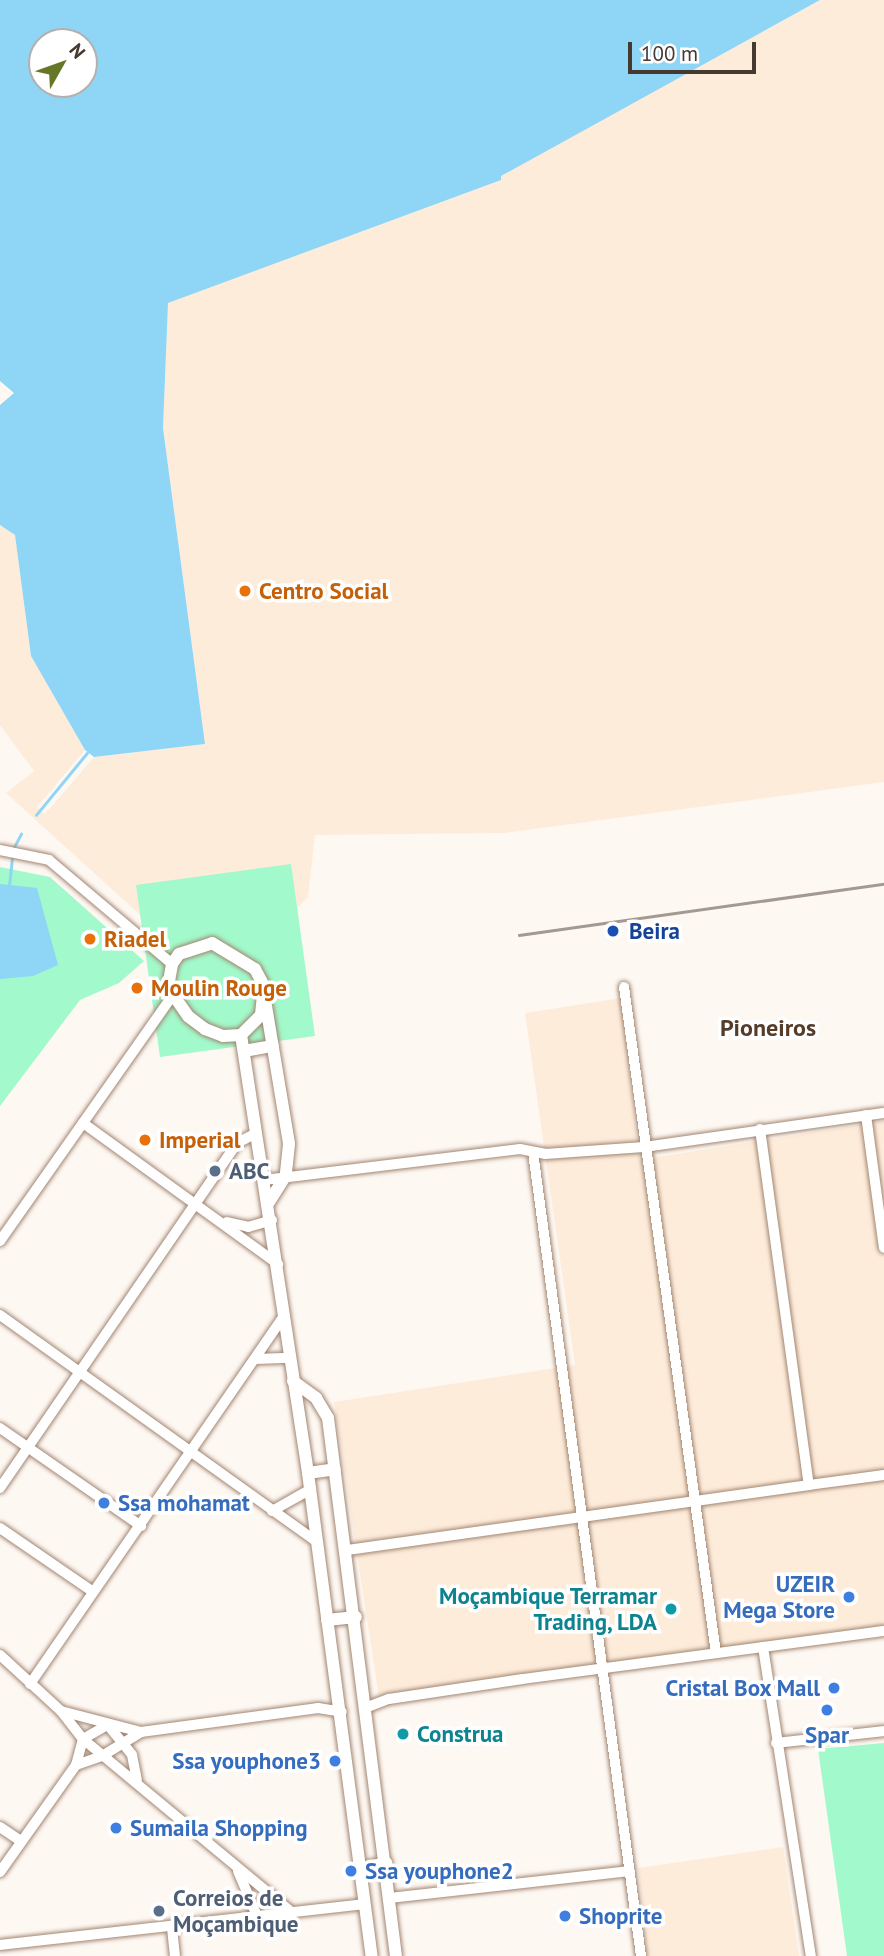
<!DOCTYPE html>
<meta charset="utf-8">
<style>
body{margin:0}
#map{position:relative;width:884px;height:1956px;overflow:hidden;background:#fef8f3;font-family:"PT Sans",sans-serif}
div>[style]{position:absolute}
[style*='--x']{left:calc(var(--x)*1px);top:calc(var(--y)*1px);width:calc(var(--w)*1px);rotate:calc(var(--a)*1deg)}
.industrial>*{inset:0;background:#feecdb}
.green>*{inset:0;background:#a2f9cb}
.water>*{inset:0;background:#8ed5f6}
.stream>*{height:2.5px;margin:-1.25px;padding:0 1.25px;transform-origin:1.25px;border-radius:1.25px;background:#8ed5f6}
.roads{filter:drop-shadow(0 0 2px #a28671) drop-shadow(0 0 2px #a28671)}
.minor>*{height:10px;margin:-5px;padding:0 5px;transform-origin:5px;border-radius:5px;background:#fff}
.tertiary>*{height:12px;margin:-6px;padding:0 6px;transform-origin:6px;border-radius:6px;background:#fff}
.rail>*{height:2.5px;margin:-1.25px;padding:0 1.25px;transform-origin:1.25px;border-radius:1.25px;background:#a29992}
.dots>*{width:19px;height:19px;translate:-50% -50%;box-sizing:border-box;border:4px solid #fff;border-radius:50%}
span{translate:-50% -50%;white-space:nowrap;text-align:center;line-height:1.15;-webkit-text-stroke:7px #fff;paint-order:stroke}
.food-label{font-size:23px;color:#c56008;font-weight:700}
.left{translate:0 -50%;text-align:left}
.transit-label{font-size:23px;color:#164399;font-weight:700}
.service-label{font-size:23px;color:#4e5e75;font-weight:700}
.shop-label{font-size:23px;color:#366cbe;font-weight:700}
.right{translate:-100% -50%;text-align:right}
.culture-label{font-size:23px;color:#0d838f;font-weight:700}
.neighbourhood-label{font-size:24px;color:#553d29;font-weight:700}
.north{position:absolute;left:28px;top:28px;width:70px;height:70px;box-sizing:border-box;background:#fff;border:2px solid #b5b0ac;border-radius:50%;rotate:50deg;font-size:19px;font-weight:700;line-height:28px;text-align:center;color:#453930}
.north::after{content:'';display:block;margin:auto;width:24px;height:32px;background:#667827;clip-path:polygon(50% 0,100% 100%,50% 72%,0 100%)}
.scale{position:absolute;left:628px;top:42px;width:128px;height:32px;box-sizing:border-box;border:4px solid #453930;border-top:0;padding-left:9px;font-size:21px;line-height:24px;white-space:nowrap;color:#453930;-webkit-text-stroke:5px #fff;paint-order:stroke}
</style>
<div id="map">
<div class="industrial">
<i style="clip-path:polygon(820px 0,884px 0,884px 782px,505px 833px,315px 835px,308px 897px,294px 911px,170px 942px,6px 793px,34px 771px,0 725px,0 525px,15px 535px,31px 656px,85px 750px,37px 807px,45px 814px,94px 757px,205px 744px,163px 428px,168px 303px,501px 180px,500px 176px)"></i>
<i style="clip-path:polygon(621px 998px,639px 1160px,884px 1121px,884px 1628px,379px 1698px,334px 1402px,575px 1365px,525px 1013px)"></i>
<i style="clip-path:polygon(783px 1847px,799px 1956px,648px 1956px,638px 1868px)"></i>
</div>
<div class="green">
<i style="clip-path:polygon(291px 864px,315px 1036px,160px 1057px,136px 885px)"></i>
<i style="clip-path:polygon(0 867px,50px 877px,144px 961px,119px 983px,80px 1000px,0 1106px)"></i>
<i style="clip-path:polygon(884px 1743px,884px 1956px,847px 1956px,818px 1749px)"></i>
</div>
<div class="water">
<i style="clip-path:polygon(evenodd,0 0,820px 0,501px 176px,501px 180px,168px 303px,163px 428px,205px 744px,94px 757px,85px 750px,31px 656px,15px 535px,0 525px,0 405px,14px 393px,0 381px,0 0,84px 42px,84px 84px,42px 84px,42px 42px,84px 42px)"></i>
<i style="clip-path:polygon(0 884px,37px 888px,58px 965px,33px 976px,0 979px)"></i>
</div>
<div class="stream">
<i style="--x:36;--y:815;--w:80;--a:-50.6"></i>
<i style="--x:9;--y:886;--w:37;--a:-84"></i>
<i style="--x:13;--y:849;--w:17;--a:-62"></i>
</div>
<div class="roads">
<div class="minor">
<i style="--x:0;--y:850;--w:50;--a:11.5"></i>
<i style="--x:49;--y:860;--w:161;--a:40.2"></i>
<i style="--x:624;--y:987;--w:672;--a:82.14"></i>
<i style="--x:866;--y:1115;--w:134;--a:82.3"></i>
<i style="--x:83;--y:1123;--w:241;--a:35.9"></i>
<i style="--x:760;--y:1129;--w:359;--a:82.2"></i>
<i style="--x:809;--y:1485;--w:76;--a:-7.6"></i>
<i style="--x:533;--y:1152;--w:811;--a:82.35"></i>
<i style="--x:264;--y:1180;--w:258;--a:-6.9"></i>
<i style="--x:520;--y:1149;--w:25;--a:11"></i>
<i style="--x:545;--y:1154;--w:99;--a:-4"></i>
<i style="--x:644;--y:1147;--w:242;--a:-8.1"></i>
<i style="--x:227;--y:1222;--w:22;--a:13"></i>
<i style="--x:248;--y:1227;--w:25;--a:-16"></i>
<i style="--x:0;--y:1241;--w:299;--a:-54.9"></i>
<i style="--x:0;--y:1315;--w:390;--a:35.6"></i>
<i style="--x:255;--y:1359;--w:35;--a:-2"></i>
<i style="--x:0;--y:1428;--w:172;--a:34.8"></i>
<i style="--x:0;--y:1488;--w:419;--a:-55.5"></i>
<i style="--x:237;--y:1143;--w:22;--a:-27"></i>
<i style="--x:272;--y:1511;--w:45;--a:-29.4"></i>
<i style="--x:0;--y:1528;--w:112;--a:34.4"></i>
<i style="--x:347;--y:1550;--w:467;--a:-8"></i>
<i style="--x:763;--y:1647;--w:313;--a:81.2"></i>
<i style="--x:0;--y:1655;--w:83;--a:42.6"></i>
<i style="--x:61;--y:1711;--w:36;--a:52"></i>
<i style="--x:83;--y:1739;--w:269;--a:39.7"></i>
<i style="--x:30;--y:1684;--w:447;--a:-55.4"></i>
<i style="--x:365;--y:1708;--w:26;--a:-21"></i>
<i style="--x:389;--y:1699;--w:135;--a:-8.5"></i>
<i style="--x:523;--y:1679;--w:364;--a:-7.6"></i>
<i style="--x:61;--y:1711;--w:83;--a:14.7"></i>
<i style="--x:141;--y:1732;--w:179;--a:-7.7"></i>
<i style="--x:318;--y:1708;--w:24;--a:9"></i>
<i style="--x:108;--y:1725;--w:38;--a:51"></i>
<i style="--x:132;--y:1755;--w:25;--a:79"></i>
<i style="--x:776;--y:1743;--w:109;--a:-6.3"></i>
<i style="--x:76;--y:1765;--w:28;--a:-19"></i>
<i style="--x:102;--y:1756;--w:46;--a:-31.6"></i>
<i style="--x:0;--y:1827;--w:25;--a:34"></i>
<i style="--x:238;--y:1871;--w:49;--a:67.1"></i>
<i style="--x:0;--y:1872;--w:131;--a:-54.6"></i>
<i style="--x:76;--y:1765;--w:27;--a:-75"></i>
<i style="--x:83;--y:1739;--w:28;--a:-30"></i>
<i style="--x:390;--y:1898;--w:241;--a:-6.4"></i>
<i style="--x:172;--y:1928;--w:28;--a:84"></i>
<i style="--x:0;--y:1945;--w:367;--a:-6.4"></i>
</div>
<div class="tertiary">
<i style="--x:212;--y:943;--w:50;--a:31.2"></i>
<i style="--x:255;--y:969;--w:19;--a:62"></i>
<i style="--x:264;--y:986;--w:29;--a:96"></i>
<i style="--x:261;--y:1015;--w:28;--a:135"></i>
<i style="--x:241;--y:1035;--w:18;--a:177"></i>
<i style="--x:223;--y:1036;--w:19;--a:-159"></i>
<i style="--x:205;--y:1029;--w:21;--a:-143"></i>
<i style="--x:188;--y:1016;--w:35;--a:-125"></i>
<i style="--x:168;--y:987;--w:23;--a:-80"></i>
<i style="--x:172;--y:964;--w:12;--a:-55"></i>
<i style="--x:179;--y:954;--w:35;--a:-18"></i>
<i style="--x:266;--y:1006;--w:140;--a:80.5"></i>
<i style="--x:289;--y:1144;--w:31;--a:96"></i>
<i style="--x:286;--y:1175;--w:32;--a:122"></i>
<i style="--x:241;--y:1035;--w:443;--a:81.3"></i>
<i style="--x:308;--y:1473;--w:487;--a:82.5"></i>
<i style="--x:244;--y:1051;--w:29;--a:-10"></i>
<i style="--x:293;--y:1381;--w:29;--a:36"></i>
<i style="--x:316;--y:1398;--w:23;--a:59"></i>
<i style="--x:328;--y:1418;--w:542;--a:82.8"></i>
<i style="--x:308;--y:1473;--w:27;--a:-8"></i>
<i style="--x:327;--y:1620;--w:29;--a:-6"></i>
<i style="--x:360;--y:1869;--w:27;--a:-13"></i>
</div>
</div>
<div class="rail">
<i style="--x:519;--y:935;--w:369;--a:-8"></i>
</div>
<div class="dots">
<i style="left:245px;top:591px;background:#e8710a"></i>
<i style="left:613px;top:931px;background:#1a4fb4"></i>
<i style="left:90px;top:939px;background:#e8710a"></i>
<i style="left:137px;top:988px;background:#e8710a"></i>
<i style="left:145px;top:1140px;background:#e8710a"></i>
<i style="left:215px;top:1171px;background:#5c6f8a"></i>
<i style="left:104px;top:1503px;background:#3f7fe0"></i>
<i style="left:849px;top:1597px;background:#3f7fe0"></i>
<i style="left:671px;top:1609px;background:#0f9aa8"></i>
<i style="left:834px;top:1688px;background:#3f7fe0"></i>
<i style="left:827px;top:1710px;background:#3f7fe0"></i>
<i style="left:403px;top:1734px;background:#0f9aa8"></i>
<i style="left:335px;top:1761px;background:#3f7fe0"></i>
<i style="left:116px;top:1828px;background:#3f7fe0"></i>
<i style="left:351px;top:1871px;background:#3f7fe0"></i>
<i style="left:159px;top:1911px;background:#5c6f8a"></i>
<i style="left:565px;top:1916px;background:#3f7fe0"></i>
</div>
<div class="food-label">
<span class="left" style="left:259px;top:591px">Centro Social</span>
<span class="left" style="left:104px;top:939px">Riadel</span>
<span class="left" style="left:151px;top:988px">Moulin Rouge</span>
<span class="left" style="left:159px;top:1140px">Imperial</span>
</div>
<div class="transit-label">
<span class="left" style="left:629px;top:931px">Beira</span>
</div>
<div class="service-label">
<span class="left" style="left:229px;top:1171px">ABC</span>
<span class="left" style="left:173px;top:1911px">Correios de<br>Moçambique</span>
</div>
<div class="shop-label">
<span class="left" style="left:118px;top:1503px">Ssa mohamat</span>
<span class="right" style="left:835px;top:1597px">UZEIR<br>Mega Store</span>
<span class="right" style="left:820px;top:1688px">Cristal Box Mall</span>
<span style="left:827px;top:1735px">Spar</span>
<span class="right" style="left:321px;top:1761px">Ssa youphone3</span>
<span class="left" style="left:130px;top:1828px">Sumaila Shopping</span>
<span class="left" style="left:365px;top:1871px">Ssa youphone2</span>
<span class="left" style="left:579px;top:1916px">Shoprite</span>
</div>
<div class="culture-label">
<span class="right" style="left:657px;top:1609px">Moçambique Terramar<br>Trading, LDA</span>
<span class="left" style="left:417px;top:1734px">Construa</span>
</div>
<div class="neighbourhood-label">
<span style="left:768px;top:1028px">Pioneiros</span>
</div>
<div class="north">N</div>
<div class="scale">100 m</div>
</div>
